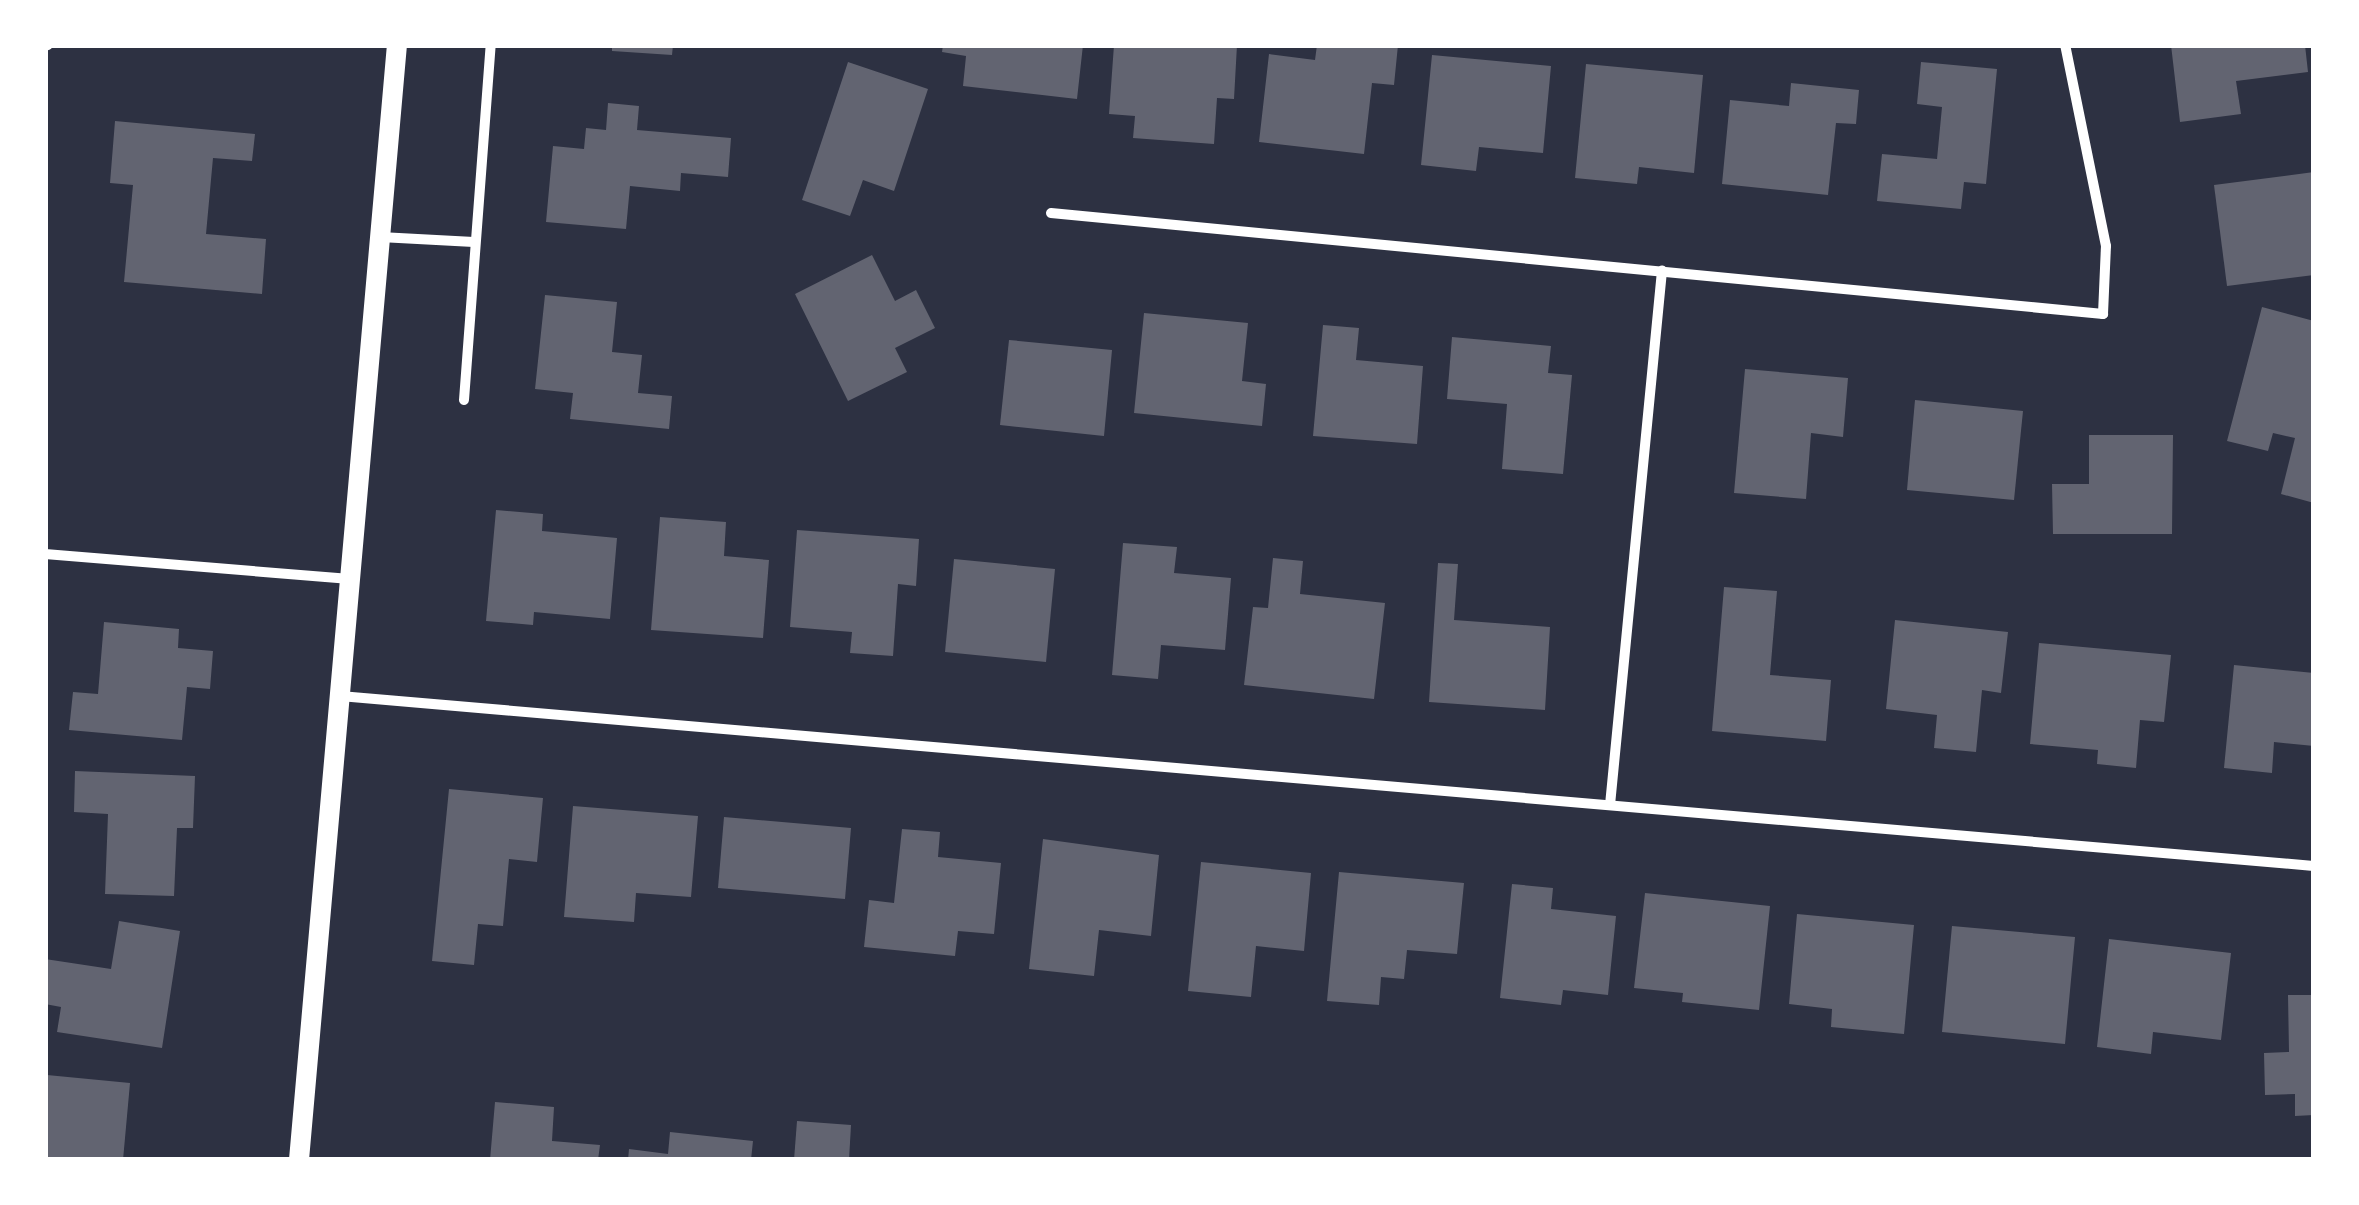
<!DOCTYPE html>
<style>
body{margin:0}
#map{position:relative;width:2359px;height:1205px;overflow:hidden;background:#2d3142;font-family:Figtree,sans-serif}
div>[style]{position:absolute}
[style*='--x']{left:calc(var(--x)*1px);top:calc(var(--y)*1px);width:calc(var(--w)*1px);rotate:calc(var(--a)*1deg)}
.building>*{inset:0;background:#626471}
.minor>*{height:10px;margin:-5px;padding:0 5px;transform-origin:5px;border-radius:5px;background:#fff}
.secondary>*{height:20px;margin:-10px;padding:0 10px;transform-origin:10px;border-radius:10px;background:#fff}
span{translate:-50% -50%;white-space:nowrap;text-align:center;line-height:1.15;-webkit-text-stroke:10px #fff;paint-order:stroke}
.frame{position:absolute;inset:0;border:48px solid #fff;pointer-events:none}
</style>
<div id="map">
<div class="building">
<i style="clip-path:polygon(612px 45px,673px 45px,672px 55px,612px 51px)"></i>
<i style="clip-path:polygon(943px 45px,1083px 45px,1077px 99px,963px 86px,966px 56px,942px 52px)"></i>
<i style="clip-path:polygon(1114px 45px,1237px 45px,1234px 99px,1217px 98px,1214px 144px,1133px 138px,1135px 116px,1109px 114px)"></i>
<i style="clip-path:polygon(1317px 45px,1398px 45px,1394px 85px,1372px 83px,1364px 154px,1259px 142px,1269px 54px,1315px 60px)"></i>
<i style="clip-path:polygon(2171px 45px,2305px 45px,2308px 72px,2236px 81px,2241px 114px,2180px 122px)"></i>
<i style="clip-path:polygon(1432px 55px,1551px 66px,1543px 153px,1479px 147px,1476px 171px,1421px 165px)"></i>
<i style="clip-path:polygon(848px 62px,928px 89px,894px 191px,863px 180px,850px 216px,802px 200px)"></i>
<i style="clip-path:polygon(1921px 62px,1997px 69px,1986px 184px,1964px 182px,1961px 209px,1877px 201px,1882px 154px,1937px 159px,1942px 107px,1917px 104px)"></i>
<i style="clip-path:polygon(1586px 64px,1703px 75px,1694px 173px,1639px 167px,1637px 184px,1575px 178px)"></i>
<i style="clip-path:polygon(1791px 83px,1859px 90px,1856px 124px,1836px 123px,1828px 195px,1722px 184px,1730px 100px,1789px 106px)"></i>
<i style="clip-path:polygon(608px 103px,639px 106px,637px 130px,731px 138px,728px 177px,681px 173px,680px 191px,630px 186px,626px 229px,546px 222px,553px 146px,584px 149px,586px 128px,606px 130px)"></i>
<i style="clip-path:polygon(115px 121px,255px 134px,252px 161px,213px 158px,206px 234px,266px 239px,262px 294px,124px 282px,133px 185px,110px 183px)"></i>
<i style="clip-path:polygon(2314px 172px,2314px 275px,2227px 286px,2214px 185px)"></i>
<i style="clip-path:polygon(872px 255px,895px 301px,916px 290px,935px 328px,895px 348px,907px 372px,848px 401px,795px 294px)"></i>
<i style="clip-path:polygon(545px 295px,617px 302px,612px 352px,642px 355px,638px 393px,672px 396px,669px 429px,570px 419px,573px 393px,535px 389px)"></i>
<i style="clip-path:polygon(2262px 307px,2314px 321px,2314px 503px,2281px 494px,2295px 438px,2273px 433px,2268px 451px,2227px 441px)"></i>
<i style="clip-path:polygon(1144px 313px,1248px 323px,1242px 381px,1266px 384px,1262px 426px,1134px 413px)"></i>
<i style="clip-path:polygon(1323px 325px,1359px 328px,1356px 360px,1423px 366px,1417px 444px,1313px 436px)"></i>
<i style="clip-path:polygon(1452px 337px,1551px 346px,1548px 373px,1572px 375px,1563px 474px,1502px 469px,1507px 404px,1447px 399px)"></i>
<i style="clip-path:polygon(1009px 340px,1112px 350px,1104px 436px,1000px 425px)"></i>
<i style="clip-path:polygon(1745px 369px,1848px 378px,1843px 437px,1811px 433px,1806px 499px,1734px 493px)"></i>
<i style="clip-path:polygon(1915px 400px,2023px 411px,2014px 500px,1907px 490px)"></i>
<i style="clip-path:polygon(2089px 435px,2173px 435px,2172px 534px,2053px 534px,2052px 484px,2089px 484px)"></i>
<i style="clip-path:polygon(496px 510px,543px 514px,542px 531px,617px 538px,610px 619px,534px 612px,533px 625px,486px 621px)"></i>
<i style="clip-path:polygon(660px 517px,726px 522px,724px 556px,769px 560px,763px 638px,651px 630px)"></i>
<i style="clip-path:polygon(797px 530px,919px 539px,916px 586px,898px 584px,893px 656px,850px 653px,852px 632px,790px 627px)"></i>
<i style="clip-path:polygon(1123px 543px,1177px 547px,1174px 573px,1231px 578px,1225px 650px,1161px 645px,1158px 679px,1112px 675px)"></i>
<i style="clip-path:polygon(1273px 558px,1303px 561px,1300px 594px,1385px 603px,1374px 699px,1244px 685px,1253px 607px,1268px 608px)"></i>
<i style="clip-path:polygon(954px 559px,1055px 569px,1046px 662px,945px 652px)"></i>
<i style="clip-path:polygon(1438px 563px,1458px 564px,1454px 620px,1550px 627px,1545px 710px,1429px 702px)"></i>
<i style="clip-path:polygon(1724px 587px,1777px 591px,1770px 675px,1831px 680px,1826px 741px,1712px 731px)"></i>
<i style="clip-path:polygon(1895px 620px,2008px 632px,2001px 693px,1982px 690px,1976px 752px,1934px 748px,1937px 715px,1886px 709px)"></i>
<i style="clip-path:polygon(104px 622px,179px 629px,178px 648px,213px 651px,210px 689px,187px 687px,182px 740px,69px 730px,73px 692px,98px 694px)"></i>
<i style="clip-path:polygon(2039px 643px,2171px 655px,2164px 722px,2140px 720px,2136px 768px,2097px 764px,2098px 750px,2030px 744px)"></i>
<i style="clip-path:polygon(2234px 665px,2314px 673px,2314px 746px,2274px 742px,2272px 773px,2224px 768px)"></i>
<i style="clip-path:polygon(75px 771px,195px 776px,193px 828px,177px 828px,174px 896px,105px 894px,108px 814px,74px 812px)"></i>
<i style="clip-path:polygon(449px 789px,543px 798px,537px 862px,509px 859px,503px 926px,478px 924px,474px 965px,432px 961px)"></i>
<i style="clip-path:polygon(573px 806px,698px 816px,691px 897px,636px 893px,634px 922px,564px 917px)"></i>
<i style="clip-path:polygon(724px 817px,851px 828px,845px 899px,718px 888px)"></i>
<i style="clip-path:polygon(902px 829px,940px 832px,938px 857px,1001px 863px,994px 934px,958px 931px,955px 956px,864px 947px,869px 900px,894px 903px)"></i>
<i style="clip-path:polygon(1043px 839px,1159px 855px,1151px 936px,1099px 930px,1094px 976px,1029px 969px)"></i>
<i style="clip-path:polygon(1201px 862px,1311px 873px,1304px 951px,1256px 946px,1251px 997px,1188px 991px)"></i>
<i style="clip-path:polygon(1339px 872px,1464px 883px,1457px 954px,1407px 950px,1404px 979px,1381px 977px,1379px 1005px,1327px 1001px)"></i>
<i style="clip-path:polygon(1512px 884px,1553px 888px,1551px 909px,1616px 916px,1608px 995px,1563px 990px,1561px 1005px,1500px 998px)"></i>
<i style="clip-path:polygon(1645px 893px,1770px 906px,1759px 1010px,1682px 1002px,1683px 993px,1634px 988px)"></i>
<i style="clip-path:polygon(1797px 914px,1914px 925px,1904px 1034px,1831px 1027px,1832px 1009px,1789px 1004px)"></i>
<i style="clip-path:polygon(119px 921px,180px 931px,162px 1048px,57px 1032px,61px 1007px,45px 1004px,45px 959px,111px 969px)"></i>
<i style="clip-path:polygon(1952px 926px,2075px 937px,2065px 1044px,1942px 1032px)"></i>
<i style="clip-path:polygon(2109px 939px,2231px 953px,2221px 1040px,2153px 1032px,2151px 1054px,2097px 1047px)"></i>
<i style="clip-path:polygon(2288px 995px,2314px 995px,2314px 1115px,2295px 1116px,2295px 1094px,2265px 1095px,2264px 1053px,2289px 1052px)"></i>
<i style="clip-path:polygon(47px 1075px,130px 1083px,123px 1160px,45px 1160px)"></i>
<i style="clip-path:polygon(495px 1102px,554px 1107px,552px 1141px,600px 1145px,598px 1160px,490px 1160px)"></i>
<i style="clip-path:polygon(797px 1121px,851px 1125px,849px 1160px,794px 1160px)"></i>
<i style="clip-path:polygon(670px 1132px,753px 1141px,751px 1160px,628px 1160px,629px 1149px,668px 1154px)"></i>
</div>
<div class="minor">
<i style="--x:45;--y:46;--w:3;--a:-18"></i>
<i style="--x:1051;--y:213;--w:1057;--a:5.48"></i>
<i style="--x:2103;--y:314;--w:68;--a:-87.5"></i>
<i style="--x:2106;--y:246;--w:205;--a:-101.5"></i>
<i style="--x:380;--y:237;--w:94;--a:3"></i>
<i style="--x:464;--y:400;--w:356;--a:-85.7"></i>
<i style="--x:45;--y:554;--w:306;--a:4.7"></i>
<i style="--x:340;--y:696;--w:1981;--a:4.92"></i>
<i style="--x:1610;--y:805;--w:537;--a:-84.44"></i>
</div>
<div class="secondary">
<i style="--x:299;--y:1160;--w:1119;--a:-84.98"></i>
</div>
<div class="frame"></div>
</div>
